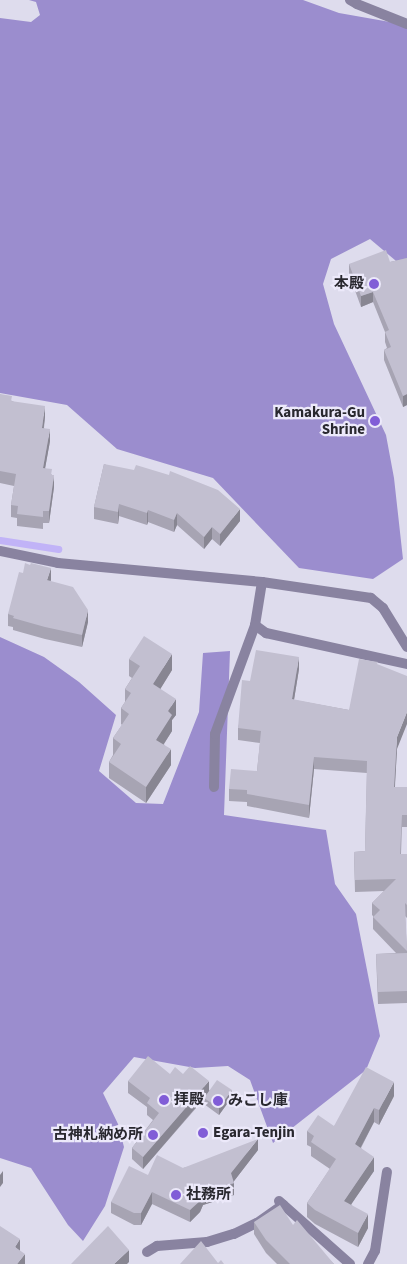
<!DOCTYPE html>
<meta charset="utf-8">
<style>
body{margin:0}
#map{position:relative;width:407px;height:1264px;overflow:hidden;background:#dedced;font-family:"Source Sans 3","Noto Sans JP",sans-serif}
div>[style]{position:absolute}
[style*='--x']{left:calc(var(--x)*1px);top:calc(var(--y)*1px);width:calc(var(--w)*1px);rotate:calc(var(--a)*1deg)}
.forest>*{inset:0;background:#9b8dce}
.stream>*{height:7px;margin:-3.5px;padding:0 3.5px;transform-origin:3.5px;border-radius:3.5px;background:#c1b3f7}
.service>*{height:10px;margin:-5px;padding:0 5px;transform-origin:5px;border-radius:5px;background:#8983a0}
.pedestrian>*{height:10px;margin:-5px;padding:0 5px;transform-origin:5px;border-radius:5px;background:#8983a0}
.minor>*{height:10px;margin:-5px;padding:0 5px;transform-origin:5px;border-radius:5px;background:#8983a0}
.wall>*{inset:0;background:#a7a4b3}
.shaded-wall>*{inset:0;background:#888692}
.building>*{inset:0;background:#c2bfd0}
.dots>*{width:14px;height:14px;translate:-50% -50%;box-sizing:border-box;border:2px solid #ece9fa;border-radius:50%}
span{translate:-50% -50%;white-space:nowrap;text-align:center;line-height:1.15;-webkit-text-stroke:4.5px #ece9fa;paint-order:stroke}
.poi-label{font-size:15px;color:#29282f;font-weight:700}
.right{translate:-100% -50%;text-align:right}
.left{translate:0 -50%;text-align:left}
</style>
<div id="map">
<div class="forest">
<i style="clip-path:polygon(29px 0,303px 0,339px 13px,407px 25px,407px 265px,402px 266px,370px 239px,331px 259px,323px 284px,334px 324px,386px 435px,394px 478px,403px 559px,373px 579px,299px 568px,213px 478px,117px 449px,67px 405px,0 393px,0 18px,31px 22px,40px 15px,36px 2px)"></i>
<i style="clip-path:polygon(0 637px,44px 657px,79px 682px,116px 715px,99px 771px,136px 803px,163px 804px,199px 712px,203px 653px,230px 651px,224px 815px,326px 830px,335px 884px,356px 914px,380px 1036px,366px 1070px,273px 1143px,250px 1080px,228px 1066px,195px 1068px,134px 1057px,103px 1093px,118px 1124px,124px 1147px,105px 1206px,83px 1241px,68px 1225px,31px 1168px,0 1158px)"></i>
</div>
<div class="stream">
<i style="--x:0;--y:540;--w:59;--a:8.8"></i>
</div>
<div class="service">
<i style="--x:350;--y:0;--w:8;--a:30"></i>
<i style="--x:357;--y:4;--w:54;--a:21.8"></i>
<i style="--x:214;--y:787;--w:53;--a:-88.9"></i>
<i style="--x:215;--y:734;--w:116;--a:-69.8"></i>
</div>
<div class="pedestrian">
<i style="--x:279;--y:1201;--w:95;--a:41.6"></i>
<i style="--x:147;--y:1252;--w:12;--a:-31"></i>
<i style="--x:157;--y:1246;--w:50;--a:-4.6"></i>
<i style="--x:207;--y:1242;--w:28;--a:-17"></i>
<i style="--x:234;--y:1234;--w:25;--a:-26"></i>
<i style="--x:257;--y:1223;--w:32;--a:-35"></i>
<i style="--x:368;--y:1264;--w:15;--a:-62"></i>
<i style="--x:375;--y:1251;--w:80;--a:-81.4"></i>
</div>
<div class="minor">
<i style="--x:0;--y:551;--w:59;--a:11.7"></i>
<i style="--x:58;--y:563;--w:205;--a:5.3"></i>
<i style="--x:407;--y:647;--w:46;--a:-121.6"></i>
<i style="--x:383;--y:608;--w:16;--a:-140"></i>
<i style="--x:371;--y:598;--w:110;--a:-171.6"></i>
<i style="--x:262;--y:582;--w:44;--a:99.2"></i>
<i style="--x:255;--y:625;--w:14;--a:36"></i>
<i style="--x:266;--y:633;--w:144;--a:12.4"></i>
</div>
<div class="wall">
<i style="clip-path:polygon(407px 258px,407px 405px,403px 407px,384px 360px,384px 350px,387px 348px,385px 342px,385px 332px,373px 302px,361px 307px,349px 274px,349px 264px,390px 262px)"></i>
<i style="clip-path:polygon(0 394px,12px 401px,45px 417px,44px 428px,50px 441px,45px 468px,52px 475px,54px 487px,49px 523px,43px 523px,43px 529px,17px 526px,17px 518px,11px 517px,11px 505px,14px 486px,0 483px)"></i>
<i style="clip-path:polygon(104px 464px,240px 521px,220px 546px,212px 539px,204px 549px,177px 525px,174px 532px,148px 522px,147px 525px,119px 516px,118px 524px,94px 519px,94px 507px)"></i>
<i style="clip-path:polygon(51px 580px,50px 581px,88px 622px,82px 647px,45px 639px,13px 630px,13px 627px,8px 626px,8px 614px)"></i>
<i style="clip-path:polygon(129px 659px,172px 670px,160px 689px,176px 715px,172px 720px,172px 731px,164px 744px,171px 765px,146px 803px,109px 778px,109px 762px,113px 755px,113px 738px,122px 725px,121px 724px,121px 708px,125px 702px,125px 689px,132px 678px,129px 676px)"></i>
<i style="clip-path:polygon(378px 665px,397px 749px,395px 787px,407px 787px,407px 827px,402px 827px,401px 854px,407px 854px,407px 918px,405px 916px,407px 951px,407px 1003px,378px 1004px,376px 954px,396px 953px,373px 929px,373px 916px,372px 915px,372px 903px,384px 891px,355px 892px,354px 852px,365px 851px,367px 773px,314px 769px,309px 818px,247px 806px,247px 802px,229px 801px,229px 789px,257px 771px,260px 743px,238px 740px,238px 728px,250px 681px,299px 669px,294px 700px,349px 710px)"></i>
<i style="clip-path:polygon(170px 1074px,183px 1074px,209px 1090px,232px 1097px,219px 1115px,204px 1104px,204px 1099px,143px 1169px,132px 1159px,132px 1148px,153px 1120px,147px 1115px,147px 1107px,128px 1093px,128px 1081px)"></i>
<i style="clip-path:polygon(394px 1096px,379px 1125px,374px 1122px,361px 1148px,374px 1171px,351px 1204px,368px 1228px,358px 1247px,315px 1224px,307px 1217px,307px 1203px,330px 1169px,311px 1156px,311px 1147px,307px 1145px,307px 1131px,334px 1126px)"></i>
<i style="clip-path:polygon(258px 1150px,234px 1181px,234px 1195px,203px 1205px,200px 1212px,190px 1222px,152px 1204px,141px 1225px,134px 1225px,111px 1213px,111px 1202px,148px 1175px,183px 1168px)"></i>
<i style="clip-path:polygon(254px 1222px,293px 1225px,334px 1264px,277px 1264px,266px 1253px,254px 1234px)"></i>
</div>
<div class="shaded-wall">
<i style="clip-path:polygon(373px 292px,373px 302px,361px 307px,361px 296px)"></i>
<i style="clip-path:polygon(407px 394px,407px 405px,403px 407px,403px 396px)"></i>
<i style="clip-path:polygon(45px 406px,45px 417px,42px 440px,42px 428px)"></i>
<i style="clip-path:polygon(50px 429px,50px 441px,43px 480px,43px 468px)"></i>
<i style="clip-path:polygon(54px 475px,54px 487px,49px 523px,49px 511px)"></i>
<i style="clip-path:polygon(119px 504px,119px 516px,118px 524px,118px 512px)"></i>
<i style="clip-path:polygon(240px 509px,240px 521px,220px 546px,220px 534px)"></i>
<i style="clip-path:polygon(148px 510px,148px 522px,147px 525px,147px 513px)"></i>
<i style="clip-path:polygon(177px 513px,177px 525px,174px 532px,174px 520px)"></i>
<i style="clip-path:polygon(212px 527px,212px 539px,204px 549px,204px 537px)"></i>
<i style="clip-path:polygon(51px 568px,51px 580px,47px 592px,47px 580px)"></i>
<i style="clip-path:polygon(88px 610px,88px 622px,82px 647px,82px 635px)"></i>
<i style="clip-path:polygon(172px 654px,172px 670px,153px 701px,153px 684px)"></i>
<i style="clip-path:polygon(299px 657px,299px 669px,292px 712px,292px 699px)"></i>
<i style="clip-path:polygon(176px 699px,176px 715px,172px 720px,172px 731px,156px 756px,156px 740px,168px 711px)"></i>
<i style="clip-path:polygon(407px 712px,407px 724px,397px 749px,394px 799px,394px 787px,397px 737px)"></i>
<i style="clip-path:polygon(171px 749px,171px 765px,146px 803px,146px 787px)"></i>
<i style="clip-path:polygon(314px 757px,314px 769px,309px 818px,309px 805px)"></i>
<i style="clip-path:polygon(209px 1081px,209px 1092px,143px 1169px,143px 1157px)"></i>
<i style="clip-path:polygon(394px 1082px,394px 1096px,379px 1125px,379px 1110px)"></i>
<i style="clip-path:polygon(232px 1090px,232px 1097px,219px 1115px,219px 1108px)"></i>
<i style="clip-path:polygon(374px 1108px,374px 1122px,355px 1158px,355px 1144px)"></i>
<i style="clip-path:polygon(258px 1139px,258px 1150px,231px 1185px,234px 1183px,234px 1195px,203px 1205px,200px 1212px,190px 1222px,190px 1210px,203px 1194px,231px 1173px)"></i>
<i style="clip-path:polygon(374px 1157px,374px 1171px,344px 1215px,344px 1201px)"></i>
<i style="clip-path:polygon(3px 1171px,3px 1183px,0 1187px,0 1175px)"></i>
<i style="clip-path:polygon(152px 1192px,152px 1204px,141px 1225px,141px 1213px)"></i>
<i style="clip-path:polygon(368px 1214px,368px 1228px,358px 1247px,358px 1233px)"></i>
<i style="clip-path:polygon(20px 1239px,20px 1252px,15px 1247px)"></i>
<i style="clip-path:polygon(129px 1250px,129px 1262px,127px 1264px,114px 1264px)"></i>
<i style="clip-path:polygon(25px 1254px,25px 1264px,17px 1264px)"></i>
</div>
<div class="building">
<i style="clip-path:polygon(386px 250px,390px 262px,407px 258px,407px 394px,403px 396px,384px 350px,391px 347px,385px 332px,389px 330px,373px 292px,361px 296px,349px 264px)"></i>
<i style="clip-path:polygon(0 394px,12px 396px,11px 401px,45px 406px,42px 428px,50px 429px,43px 468px,52px 469px,51px 475px,54px 475px,49px 511px,43px 511px,43px 517px,17px 514px,18px 506px,11px 505px,16px 474px,0 471px)"></i>
<i style="clip-path:polygon(104px 464px,134px 470px,136px 465px,169px 475px,170px 471px,218px 490px,240px 509px,220px 534px,212px 527px,204px 537px,177px 513px,174px 520px,148px 510px,147px 513px,119px 504px,118px 512px,94px 507px)"></i>
<i style="clip-path:polygon(25px 563px,30px 565px,31px 563px,51px 568px,47px 580px,73px 587px,88px 610px,82px 635px,45px 627px,13px 618px,14px 616px,8px 614px,19px 572px,23px 573px)"></i>
<i style="clip-path:polygon(144px 636px,172px 654px,153px 684px,176px 699px,168px 711px,172px 715px,156px 740px,171px 749px,146px 787px,109px 762px,121px 744px,113px 738px,129px 714px,121px 708px,131px 693px,125px 689px,140px 666px,129px 659px)"></i>
<i style="clip-path:polygon(256px 650px,299px 657px,292px 699px,349px 710px,359px 659px,378px 662px,377px 664px,407px 676px,407px 712px,397px 737px,394px 787px,407px 787px,407px 815px,402px 815px,400px 854px,407px 854px,407px 905px,405px 903px,407px 951px,373px 917px,380px 910px,372px 903px,396px 879px,355px 880px,354px 852px,365px 851px,367px 761px,314px 757px,309px 805px,247px 794px,247px 790px,229px 789px,231px 769px,257px 771px,261px 731px,238px 728px,242px 680px,250px 681px)"></i>
<i style="clip-path:polygon(407px 953px,407px 991px,378px 992px,376px 954px)"></i>
<i style="clip-path:polygon(148px 1056px,170px 1074px,175px 1067px,183px 1074px,190px 1066px,209px 1081px,143px 1157px,132px 1148px,159px 1113px,147px 1103px,150px 1098px,128px 1081px)"></i>
<i style="clip-path:polygon(366px 1067px,394px 1082px,379px 1110px,374px 1108px,355px 1144px,374px 1157px,344px 1201px,368px 1214px,358px 1233px,315px 1210px,307px 1203px,336px 1159px,311px 1142px,314px 1136px,307px 1131px,318px 1115px,334px 1126px)"></i>
<i style="clip-path:polygon(217px 1080px,232px 1090px,219px 1108px,204px 1098px)"></i>
<i style="clip-path:polygon(258px 1139px,231px 1173px,234px 1183px,203px 1194px,200px 1201px,190px 1210px,152px 1192px,141px 1213px,134px 1213px,111px 1202px,129px 1166px,148px 1175px,157px 1155px,183px 1168px)"></i>
<i style="clip-path:polygon(280px 1205px,293px 1225px,297px 1220px,334px 1264px,290px 1264px,266px 1240px,254px 1222px)"></i>
<i style="clip-path:polygon(0 1226px,20px 1239px,15px 1247px,25px 1254px,17px 1264px,0 1264px)"></i>
<i style="clip-path:polygon(108px 1226px,129px 1250px,114px 1264px,71px 1264px)"></i>
<i style="clip-path:polygon(201px 1241px,218px 1263px,221px 1260px,224px 1264px,180px 1264px)"></i>
</div>
<div class="dots">
<i style="left:374px;top:284px;background:#815dd7"></i>
<i style="left:375px;top:421px;background:#815dd7"></i>
<i style="left:164px;top:1100px;background:#815dd7"></i>
<i style="left:218px;top:1101px;background:#815dd7"></i>
<i style="left:203px;top:1133px;background:#815dd7"></i>
<i style="left:153px;top:1135px;background:#815dd7"></i>
<i style="left:176px;top:1195px;background:#815dd7"></i>
</div>
<div class="poi-label">
<span class="right" style="left:364px;top:284px">本殿</span>
<span class="right" style="left:365px;top:421px">Kamakura-Gu<br>Shrine</span>
<span class="left" style="left:174px;top:1100px">拝殿</span>
<span class="left" style="left:228px;top:1101px">みこし庫</span>
<span class="left" style="left:213px;top:1133px">Egara-Tenjin</span>
<span class="right" style="left:143px;top:1135px">古神札納め所</span>
<span class="left" style="left:186px;top:1195px">社務所</span>
</div>
</div>
